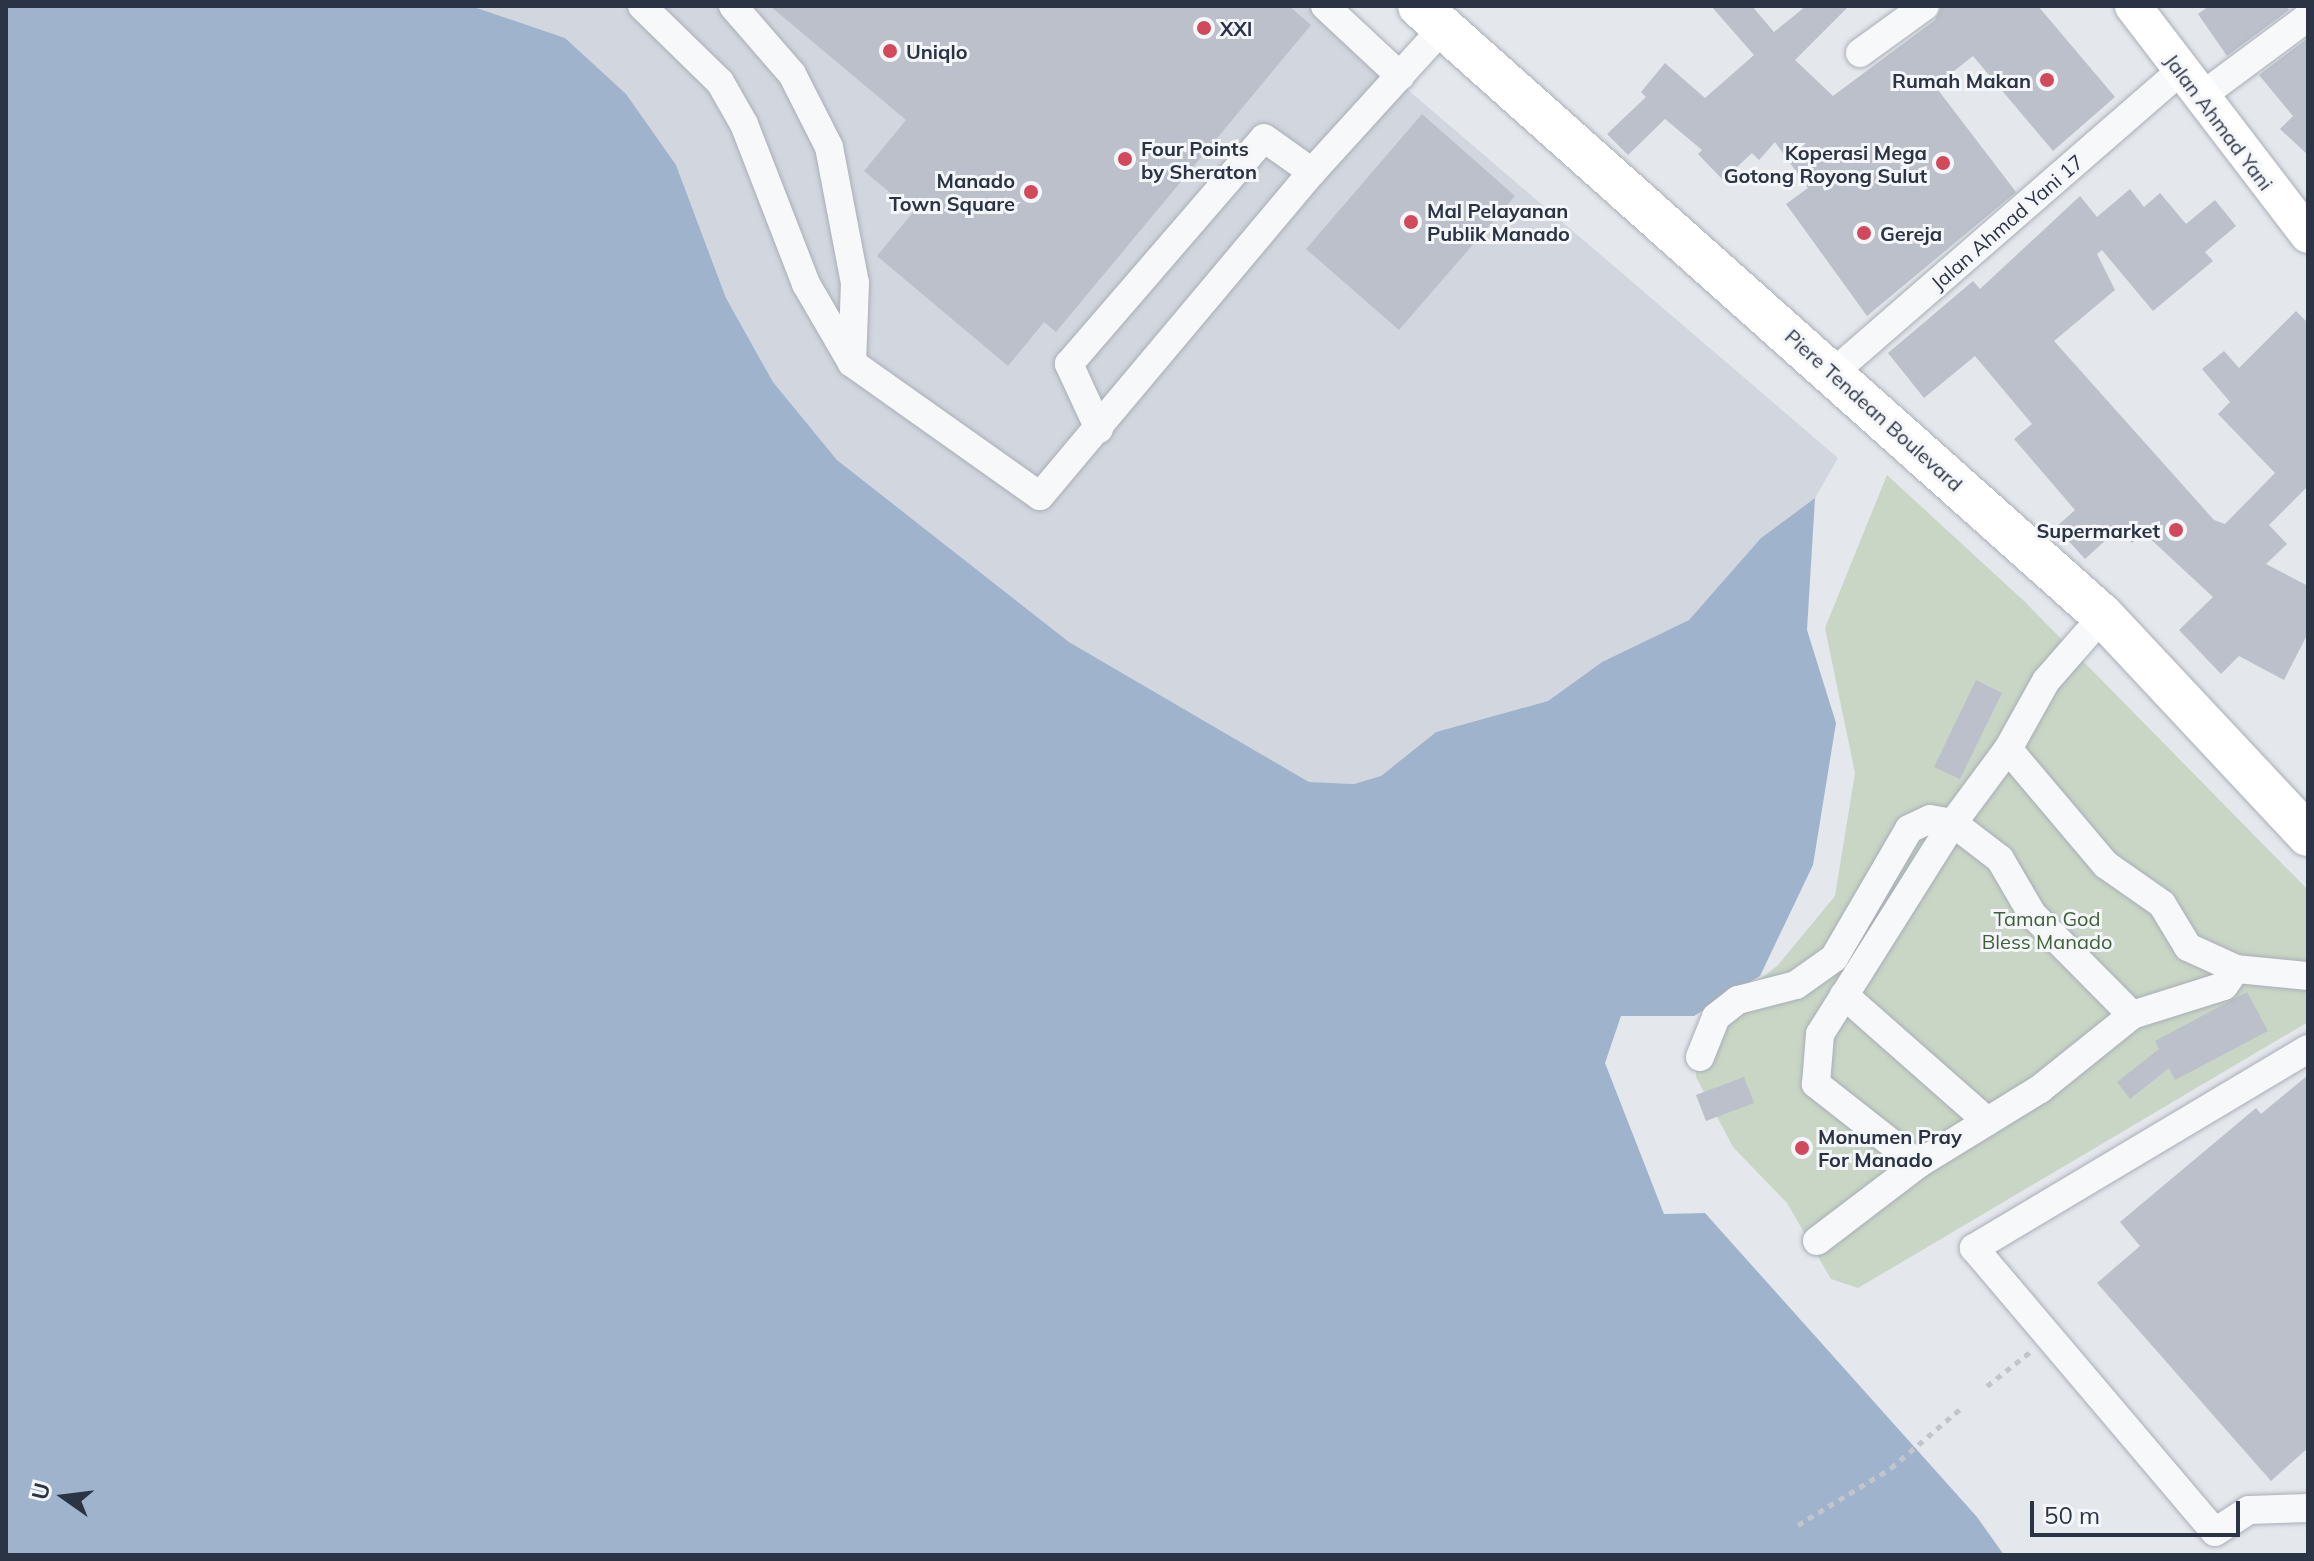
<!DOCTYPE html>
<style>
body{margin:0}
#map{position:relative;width:2314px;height:1561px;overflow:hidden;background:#e4e7ec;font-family:Mulish,sans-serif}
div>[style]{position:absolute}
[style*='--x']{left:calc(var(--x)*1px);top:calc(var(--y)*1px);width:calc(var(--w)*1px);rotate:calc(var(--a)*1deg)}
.built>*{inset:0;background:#d2d6de}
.green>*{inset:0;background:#c9d6c5}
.water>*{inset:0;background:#9fb4cc}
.building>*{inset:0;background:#bbc0ca}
.path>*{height:5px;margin-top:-2.5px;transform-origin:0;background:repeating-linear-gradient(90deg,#c2c5cb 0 6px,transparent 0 12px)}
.roads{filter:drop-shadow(0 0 2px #a9aeb7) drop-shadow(0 0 2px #a9aeb7)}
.minor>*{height:28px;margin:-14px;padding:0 14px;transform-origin:14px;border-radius:14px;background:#f7f8fa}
.major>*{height:36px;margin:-18px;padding:0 18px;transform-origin:18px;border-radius:18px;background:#fff}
.highway>*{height:42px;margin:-21px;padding:0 21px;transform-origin:21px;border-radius:21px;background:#fff}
.dots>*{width:22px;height:22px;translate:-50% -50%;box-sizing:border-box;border:4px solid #f4f6f9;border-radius:50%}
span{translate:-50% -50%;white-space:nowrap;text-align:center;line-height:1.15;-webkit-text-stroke:6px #f4f6f9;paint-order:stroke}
.poi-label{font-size:20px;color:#2b3445;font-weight:700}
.left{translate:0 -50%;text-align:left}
.right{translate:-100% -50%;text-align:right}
.street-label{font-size:20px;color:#2b3445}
.park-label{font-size:20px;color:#3f6138}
.frame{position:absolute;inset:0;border:8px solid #2b3445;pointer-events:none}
.north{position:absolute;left:24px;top:1457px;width:80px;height:80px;-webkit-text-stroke:6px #f4f6f9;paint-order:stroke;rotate:284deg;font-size:22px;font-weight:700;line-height:32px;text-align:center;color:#2b3445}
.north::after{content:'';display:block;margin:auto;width:28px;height:36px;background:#2b3445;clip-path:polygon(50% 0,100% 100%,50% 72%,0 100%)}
.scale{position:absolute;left:2030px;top:1501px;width:210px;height:36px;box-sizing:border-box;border:4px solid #2b3445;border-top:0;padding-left:10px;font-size:24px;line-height:28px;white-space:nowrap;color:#2b3445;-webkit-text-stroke:6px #f4f6f9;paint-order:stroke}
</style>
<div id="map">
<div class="built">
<i style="clip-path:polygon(471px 6px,1310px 6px,1838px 458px,1815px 498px,1761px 538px,1689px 620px,1602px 662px,1548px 701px,1436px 732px,1381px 776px,1354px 784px,1309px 782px,1069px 642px,837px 460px,773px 382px,726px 298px,676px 165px,565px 38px)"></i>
</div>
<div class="green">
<i style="clip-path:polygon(1887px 475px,2024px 601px,2308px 890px,2308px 1022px,1858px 1288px,1831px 1279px,1787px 1203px,1733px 1147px,1696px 1077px,1699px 1029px,1778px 965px,1835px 896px,1855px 773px,1825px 628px)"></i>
</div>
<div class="water">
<i style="clip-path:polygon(6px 6px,471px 6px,565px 38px,626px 94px,676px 165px,726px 298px,773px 382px,837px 460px,1069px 642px,1309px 782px,1354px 784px,1381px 776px,1436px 732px,1548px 701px,1602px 662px,1689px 620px,1761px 538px,1815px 498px,1807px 630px,1836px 723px,1813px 865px,1760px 976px,1694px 1016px,1621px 1016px,1605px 1063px,1664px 1214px,1705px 1213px,1977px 1517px,2004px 1555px,6px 1555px)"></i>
</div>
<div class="building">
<i style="clip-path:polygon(770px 6px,1289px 6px,1311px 25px,1056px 332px,1044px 322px,1008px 366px,877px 256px,913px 212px,864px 171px,906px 120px)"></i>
<i style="clip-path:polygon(1711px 6px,1752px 6px,1774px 32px,1806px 6px,1849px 6px,1795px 60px,1833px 96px,1935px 20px,1942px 6px,2038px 6px,2115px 97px,2053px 151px,1973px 56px,1935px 86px,2016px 192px,1867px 316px,1786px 204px,1808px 188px,1775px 142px,1759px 160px,1752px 153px,1723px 180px,1698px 154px,1702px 150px,1665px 119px,1628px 155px,1607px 134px,1646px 97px,1641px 92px,1665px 63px,1705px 98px,1754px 55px)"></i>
<i style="clip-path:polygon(2209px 6px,2287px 6px,2289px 10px,2227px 56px,2198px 14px)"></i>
<i style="clip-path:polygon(2308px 38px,2308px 155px,2280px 129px,2293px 116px,2259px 75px)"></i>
<i style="clip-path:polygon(1422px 114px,1515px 196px,1399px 330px,1306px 249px)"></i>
<i style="clip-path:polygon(2130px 189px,2144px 207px,2160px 193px,2186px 224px,2215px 200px,2236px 226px,2205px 252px,2213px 261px,2153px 311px,2102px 250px,2097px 254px,2115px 290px,2054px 341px,2214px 520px,2225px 524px,2275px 473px,2218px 414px,2230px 402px,2202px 369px,2224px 351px,2239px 368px,2296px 311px,2308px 323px,2308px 486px,2269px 525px,2287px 544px,2266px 564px,2308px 586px,2308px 633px,2284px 680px,2239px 656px,2221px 674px,2179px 630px,2213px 597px,2144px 533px,2132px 543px,2119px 528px,2085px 559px,2056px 527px,2075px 510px,2014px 439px,2032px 424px,1975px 356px,1924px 398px,1888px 353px,1973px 281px,1980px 289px,2080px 196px,2097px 217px)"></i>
<i style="clip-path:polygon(1976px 680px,2002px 693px,1960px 779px,1934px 767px)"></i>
<i style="clip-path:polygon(2247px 992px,2268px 1031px,2175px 1080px,2169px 1068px,2130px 1099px,2117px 1082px,2159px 1049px,2155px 1041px)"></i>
<i style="clip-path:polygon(2308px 1075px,2308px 1448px,2271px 1481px,2097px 1283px,2140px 1246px,2120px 1222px,2256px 1108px,2261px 1114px)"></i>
<i style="clip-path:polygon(1744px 1077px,1754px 1103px,1706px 1121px,1696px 1095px)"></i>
</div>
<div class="path">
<i style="--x:1987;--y:1386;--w:55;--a:-38.3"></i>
<i style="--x:1798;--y:1525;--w:109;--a:-31.5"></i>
<i style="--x:1891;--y:1468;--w:91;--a:-40.5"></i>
</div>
<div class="roads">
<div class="minor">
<i style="--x:642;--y:6;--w:109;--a:44.3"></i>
<i style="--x:720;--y:82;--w:48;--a:60.3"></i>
<i style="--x:744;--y:124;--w:172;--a:68.8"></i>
<i style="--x:806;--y:284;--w:91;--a:59.8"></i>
<i style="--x:852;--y:363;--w:230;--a:35.3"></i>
<i style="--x:1040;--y:496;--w:423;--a:-50"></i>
<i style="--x:1312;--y:172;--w:195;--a:-47.7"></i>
<i style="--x:733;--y:6;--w:90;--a:49.1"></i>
<i style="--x:792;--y:74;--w:82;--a:63.1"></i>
<i style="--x:829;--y:147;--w:138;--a:79.2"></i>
<i style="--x:855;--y:283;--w:80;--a:92.1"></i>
<i style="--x:1325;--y:6;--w:103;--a:43"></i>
<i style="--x:1860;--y:53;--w:80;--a:-35.9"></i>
<i style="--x:2199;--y:98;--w:136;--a:-36.6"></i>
<i style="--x:1833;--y:373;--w:461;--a:-41"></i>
<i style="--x:1099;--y:429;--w:72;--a:-114.8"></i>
<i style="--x:1069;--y:364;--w:298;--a:-49.2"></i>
<i style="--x:1264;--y:138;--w:59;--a:35.3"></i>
<i style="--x:2236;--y:969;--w:72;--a:5.6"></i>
<i style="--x:1844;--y:995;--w:191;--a:41.4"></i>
<i style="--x:2308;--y:1049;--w:389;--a:149.2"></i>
<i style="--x:1974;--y:1248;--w:372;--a:49.7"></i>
<i style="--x:2215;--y:1532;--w:40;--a:-32.9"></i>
<i style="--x:2249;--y:1510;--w:59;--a:-1.9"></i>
<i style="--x:1700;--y:1057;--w:43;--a:-68.2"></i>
<i style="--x:1716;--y:1017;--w:28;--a:-38"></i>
<i style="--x:1738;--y:1000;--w:60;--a:-14.5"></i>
<i style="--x:1796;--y:985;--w:47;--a:-35.4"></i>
<i style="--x:1834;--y:958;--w:149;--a:-59.8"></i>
<i style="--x:1909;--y:829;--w:23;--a:-25"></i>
<i style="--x:1930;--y:819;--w:23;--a:10"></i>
<i style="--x:1953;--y:823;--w:59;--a:37.5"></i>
<i style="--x:2000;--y:859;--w:64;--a:59.8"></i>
<i style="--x:2032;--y:914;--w:142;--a:45.3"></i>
<i style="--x:2132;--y:1015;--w:96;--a:-17.5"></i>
<i style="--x:2224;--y:986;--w:21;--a:-55"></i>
<i style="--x:2236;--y:969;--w:53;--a:-155.4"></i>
<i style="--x:2188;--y:947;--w:50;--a:-121.2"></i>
<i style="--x:2162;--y:904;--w:68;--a:-145.1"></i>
<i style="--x:2106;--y:865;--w:152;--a:-130.2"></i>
<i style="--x:2008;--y:749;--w:78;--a:-60.8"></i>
<i style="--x:2046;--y:681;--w:86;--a:-48.8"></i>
<i style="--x:1918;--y:1164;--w:130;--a:-141.9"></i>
<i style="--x:1816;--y:1084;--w:50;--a:-85.4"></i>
<i style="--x:1820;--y:1034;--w:249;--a:-57.8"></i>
<i style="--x:1953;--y:823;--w:92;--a:-53.4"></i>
<i style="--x:1817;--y:1241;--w:127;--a:-37.3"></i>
<i style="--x:1918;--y:1164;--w:143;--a:-31.6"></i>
<i style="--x:2040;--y:1089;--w:118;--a:-38.8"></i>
</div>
<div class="major">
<i style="--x:2133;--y:6;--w:288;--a:52.6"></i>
</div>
<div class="highway">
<i style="--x:1419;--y:6;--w:916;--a:41.73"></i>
<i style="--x:2103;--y:616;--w:300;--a:46.9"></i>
</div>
</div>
<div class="dots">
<i style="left:1204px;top:28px;background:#d1495b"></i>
<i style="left:890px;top:51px;background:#d1495b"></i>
<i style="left:2047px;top:80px;background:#d1495b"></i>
<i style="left:1125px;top:159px;background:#d1495b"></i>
<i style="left:1943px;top:163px;background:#d1495b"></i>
<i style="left:1031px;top:192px;background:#d1495b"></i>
<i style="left:1411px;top:222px;background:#d1495b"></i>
<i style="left:1864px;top:233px;background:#d1495b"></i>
<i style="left:2176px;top:530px;background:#d1495b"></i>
<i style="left:1802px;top:1148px;background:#d1495b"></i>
</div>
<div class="poi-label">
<span class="left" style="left:1220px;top:28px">XXI</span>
<span class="left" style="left:906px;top:51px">Uniqlo</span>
<span class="right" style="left:2031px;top:80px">Rumah Makan</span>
<span class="left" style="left:1141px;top:160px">Four Points<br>by Sheraton</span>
<span class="right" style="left:1927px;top:164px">Koperasi Mega<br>Gotong Royong Sulut</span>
<span class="right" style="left:1015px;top:192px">Manado<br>Town Square</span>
<span class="left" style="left:1427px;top:222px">Mal Pelayanan<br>Publik Manado</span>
<span class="left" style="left:1880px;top:233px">Gereja</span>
<span class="right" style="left:2160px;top:530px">Supermarket</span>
<span class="left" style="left:1818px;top:1148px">Monumen Pray<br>For Manado</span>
</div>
<div class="street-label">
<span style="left:2219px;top:122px;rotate:53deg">Jalan Ahmad Yani</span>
<span style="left:2007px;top:222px;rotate:-41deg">Jalan Ahmad Yani 17</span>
<span style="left:1874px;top:410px;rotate:42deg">Piere Tendean Boulevard</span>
</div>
<div class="park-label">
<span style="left:2047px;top:930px">Taman God<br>Bless Manado</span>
</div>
<div class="frame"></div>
<div class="north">U</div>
<div class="scale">50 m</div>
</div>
